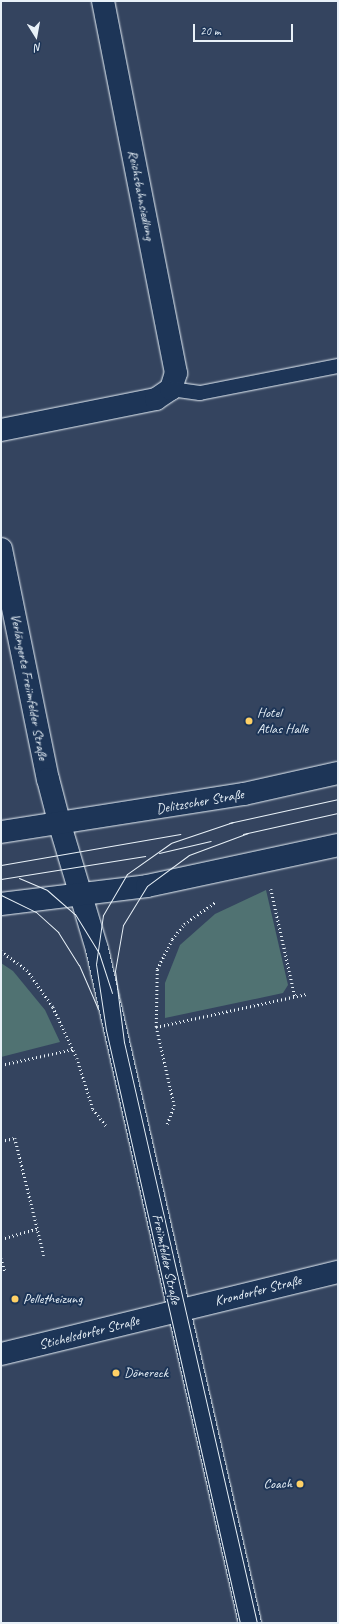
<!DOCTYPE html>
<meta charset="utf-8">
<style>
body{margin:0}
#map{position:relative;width:339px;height:1624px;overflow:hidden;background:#34445f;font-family:Caveat,sans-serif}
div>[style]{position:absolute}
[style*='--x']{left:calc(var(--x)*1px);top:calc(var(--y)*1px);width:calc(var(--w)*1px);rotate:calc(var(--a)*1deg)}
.green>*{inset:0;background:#507272}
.path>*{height:2.5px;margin-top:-1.25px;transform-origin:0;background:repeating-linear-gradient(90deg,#e8f1f8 0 1px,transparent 0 4px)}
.roads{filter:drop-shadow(0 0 1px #e8f1f8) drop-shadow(0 0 1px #e8f1f8)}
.lane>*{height:14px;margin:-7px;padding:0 7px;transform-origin:7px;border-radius:7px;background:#1d3557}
.street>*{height:22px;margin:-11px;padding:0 11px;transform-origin:11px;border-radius:11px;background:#1d3557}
.secondary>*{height:22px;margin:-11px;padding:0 11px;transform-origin:11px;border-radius:11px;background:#1d3557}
.tram>*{height:1px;margin:-0.5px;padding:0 0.5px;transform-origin:0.5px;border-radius:0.5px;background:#e8f1f8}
.dots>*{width:11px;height:11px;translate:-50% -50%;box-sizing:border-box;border:2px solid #1d3557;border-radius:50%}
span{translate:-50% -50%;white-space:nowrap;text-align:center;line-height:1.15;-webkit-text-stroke:4px #1d3557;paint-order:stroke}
.street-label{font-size:14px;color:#e8f1f8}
.poi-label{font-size:14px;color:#e8f1f8}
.left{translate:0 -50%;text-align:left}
.right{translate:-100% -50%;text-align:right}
.frame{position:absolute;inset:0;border:2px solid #e8f1f8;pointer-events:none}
.north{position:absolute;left:16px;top:16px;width:40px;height:40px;-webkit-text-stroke:3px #1d3557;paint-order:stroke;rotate:169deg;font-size:11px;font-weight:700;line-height:16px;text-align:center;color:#e8f1f8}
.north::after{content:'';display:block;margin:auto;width:14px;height:18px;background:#e8f1f8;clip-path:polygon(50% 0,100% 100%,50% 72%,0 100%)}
.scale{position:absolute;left:193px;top:24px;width:100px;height:18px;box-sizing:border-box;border:2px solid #e8f1f8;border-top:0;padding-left:5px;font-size:12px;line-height:14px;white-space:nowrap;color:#e8f1f8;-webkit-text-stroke:3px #1d3557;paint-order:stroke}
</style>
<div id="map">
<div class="green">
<i style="clip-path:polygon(266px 890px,288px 985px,283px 993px,165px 1018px,165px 983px,180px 945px,215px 914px)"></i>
<i style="clip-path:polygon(1px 963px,13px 971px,45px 1010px,60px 1042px,1px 1057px)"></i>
</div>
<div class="path">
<i style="--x:271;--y:889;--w:110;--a:77.4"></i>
<i style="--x:1;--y:951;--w:32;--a:36"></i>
<i style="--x:27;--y:970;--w:45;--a:54.9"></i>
<i style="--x:53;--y:1007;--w:56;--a:64.8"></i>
<i style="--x:77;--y:1058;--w:53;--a:72.6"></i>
<i style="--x:93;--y:1109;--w:23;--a:52"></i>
<i style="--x:156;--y:1027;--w:154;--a:-12.4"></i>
<i style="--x:1;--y:1065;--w:75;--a:-12.4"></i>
<i style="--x:167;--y:1124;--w:19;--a:-69"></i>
<i style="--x:174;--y:1106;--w:81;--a:-102.8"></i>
<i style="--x:156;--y:1027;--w:58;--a:-89"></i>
<i style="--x:157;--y:969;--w:34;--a:-63"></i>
<i style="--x:172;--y:939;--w:19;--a:-51"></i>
<i style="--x:184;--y:924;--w:38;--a:-35"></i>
<i style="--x:1;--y:1141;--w:14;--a:-12"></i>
<i style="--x:15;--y:1138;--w:121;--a:76.1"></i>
<i style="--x:1;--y:1239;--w:37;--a:-16"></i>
<i style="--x:1;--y:1258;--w:14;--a:73"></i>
</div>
<div class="roads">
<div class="lane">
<i style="--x:171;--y:389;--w:29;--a:8"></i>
<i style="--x:200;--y:393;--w:141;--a:-11.1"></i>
</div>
<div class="street">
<i style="--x:1;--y:430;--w:158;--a:-11.3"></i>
<i style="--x:156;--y:399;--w:18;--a:-34"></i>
<i style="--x:171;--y:389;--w:17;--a:-73"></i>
<i style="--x:176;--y:373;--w:379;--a:-101.1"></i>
<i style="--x:1;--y:549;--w:235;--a:78.5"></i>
<i style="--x:48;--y:779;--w:48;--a:75.4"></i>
<i style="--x:1;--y:1354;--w:347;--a:-13.7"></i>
</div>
<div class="secondary">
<i style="--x:60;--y:825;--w:129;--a:73.4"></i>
<i style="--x:97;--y:949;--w:691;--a:77.21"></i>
<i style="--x:1;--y:832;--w:246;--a:-8.9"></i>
<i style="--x:244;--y:794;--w:96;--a:-12.6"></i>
<i style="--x:1;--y:904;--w:147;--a:-7"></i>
<i style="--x:147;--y:886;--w:195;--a:-12.1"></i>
</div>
</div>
<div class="tram">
<i style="--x:233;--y:822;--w:65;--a:161.3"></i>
<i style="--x:171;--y:843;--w:54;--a:144.8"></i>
<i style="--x:127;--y:874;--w:48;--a:120.3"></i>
<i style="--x:103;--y:915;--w:49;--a:98.1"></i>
<i style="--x:96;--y:964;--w:67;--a:81.4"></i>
<i style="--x:106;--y:1030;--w:608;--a:77.27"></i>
<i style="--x:229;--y:823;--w:112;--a:-12.4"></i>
<i style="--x:248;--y:833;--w:63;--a:159.6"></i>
<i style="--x:189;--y:855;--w:52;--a:143.6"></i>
<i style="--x:147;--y:886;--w:46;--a:121.6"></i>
<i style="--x:123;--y:925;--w:47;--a:99.9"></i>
<i style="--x:115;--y:971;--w:72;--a:82.8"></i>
<i style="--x:124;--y:1042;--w:596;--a:77.11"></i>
<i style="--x:243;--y:834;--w:97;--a:-12.5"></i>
<i style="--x:159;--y:853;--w:53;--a:-13"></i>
<i style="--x:1;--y:865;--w:182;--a:-9.8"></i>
<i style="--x:19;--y:878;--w:30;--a:23"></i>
<i style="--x:47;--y:890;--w:37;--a:41"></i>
<i style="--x:75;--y:914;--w:46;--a:58.4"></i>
<i style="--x:99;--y:953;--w:42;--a:72"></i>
<i style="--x:1;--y:879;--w:146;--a:-9.1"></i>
<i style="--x:1;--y:895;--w:39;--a:26"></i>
<i style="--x:36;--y:912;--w:30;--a:42"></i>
<i style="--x:58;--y:932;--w:39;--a:58"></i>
<i style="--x:79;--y:965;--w:48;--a:66.6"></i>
</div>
<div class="dots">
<i style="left:249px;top:721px;background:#ffd166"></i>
<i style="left:15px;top:1299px;background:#ffd166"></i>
<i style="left:116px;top:1373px;background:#ffd166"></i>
<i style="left:300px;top:1484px;background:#ffd166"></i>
</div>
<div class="street-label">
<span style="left:141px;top:195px;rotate:79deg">Reichsbahnsiedlung</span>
<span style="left:29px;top:687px;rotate:79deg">Verlängerte Freiimfelder Straße</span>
<span style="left:200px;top:802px;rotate:-10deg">Delitzscher Straße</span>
<span style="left:166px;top:1259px;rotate:78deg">Freiimfelder Straße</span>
<span style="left:258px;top:1291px;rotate:-14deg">Krondorfer Straße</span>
<span style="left:89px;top:1333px;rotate:-14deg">Stichelsdorfer Straße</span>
</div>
<div class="poi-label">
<span class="left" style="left:257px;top:721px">Hotel<br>Atlas Halle</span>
<span class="left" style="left:23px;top:1299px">Pelletheizung</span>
<span class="left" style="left:124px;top:1373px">Dönereck</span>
<span class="right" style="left:292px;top:1484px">Coach</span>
</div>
<div class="frame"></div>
<div class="north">N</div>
<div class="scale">20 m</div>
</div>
